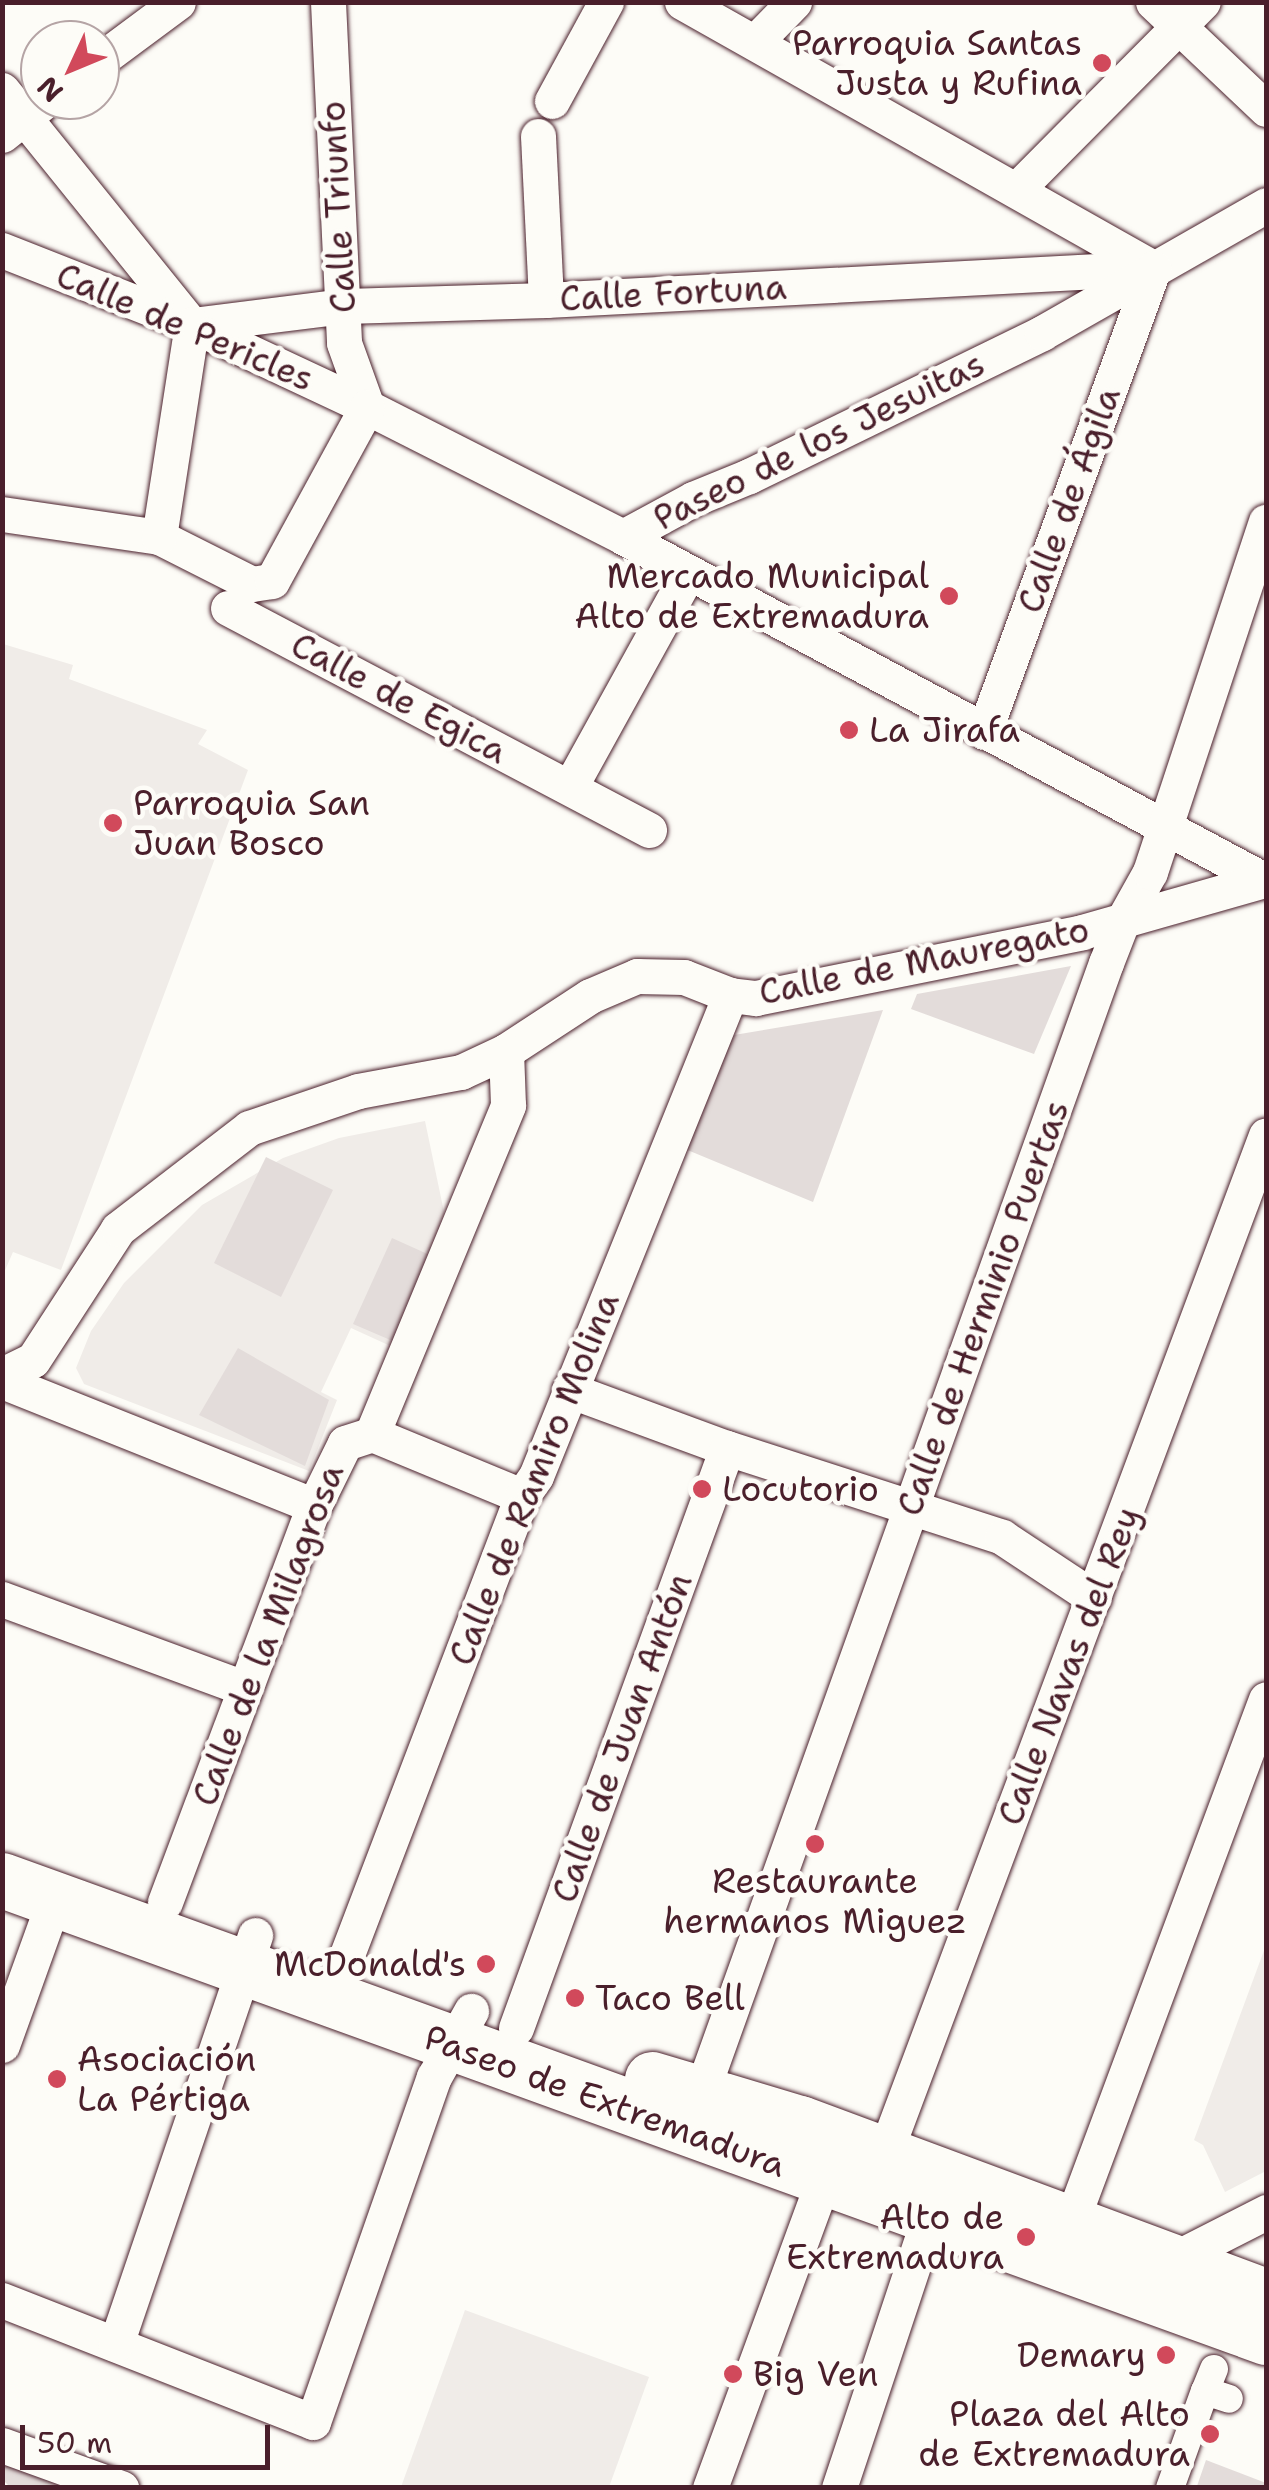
<!DOCTYPE html>
<meta charset="utf-8">
<style>
body{margin:0}
#map{position:relative;width:1269px;height:2490px;overflow:hidden;background:#fdfcf7;font-family:"Shantell Sans",sans-serif}
div>[style]{position:absolute}
[style*='--x']{left:calc(var(--x)*1px);top:calc(var(--y)*1px);width:calc(var(--w)*1px);rotate:calc(var(--a)*1deg)}
.built>*{inset:0;background:#f0ece8}
.green>*{inset:0;background:#e3dcda}
.roads{filter:drop-shadow(0 0 2px #4a1f2b) drop-shadow(0 0 2px #4a1f2b)}
.pedestrian>*{height:28px;margin:-14px;padding:0 14px;transform-origin:14px;border-radius:14px;background:#fdfcf7}
.minor>*{height:35px;margin:-17.5px;padding:0 17.5px;transform-origin:17.5px;border-radius:17.5px;background:#fdfcf7}
.primary>*{height:55px;margin:-27.5px;padding:0 27.5px;transform-origin:27.5px;border-radius:27.5px;background:#fdfcf7}
.dots>*{width:28px;height:28px;translate:-50% -50%;box-sizing:border-box;border:5px solid #fdfcf7;border-radius:50%}
span{translate:-50% -50%;white-space:nowrap;text-align:center;line-height:1.15;-webkit-text-stroke:9px #fdfcf7;paint-order:stroke}
.poi-label{font-size:35px;color:#4a1f2b}
.right{translate:-100% -50%;text-align:right}
.left{translate:0 -50%;text-align:left}
.street-label{font-size:35px;color:#4a1f2b}
.frame{position:absolute;inset:0;border:5px solid #4a1f2b;pointer-events:none}
.north{position:absolute;left:20px;top:20px;width:100px;height:100px;box-sizing:border-box;background:#fdfcf7;border:2px solid #b5a4a5;border-radius:50%;rotate:226deg;font-size:28px;font-weight:700;line-height:40px;text-align:center;color:#4a1f2b}
.north::after{content:'';display:block;margin:auto;width:35px;height:45px;background:#d1495b;clip-path:polygon(50% 0,100% 100%,50% 72%,0 100%)}
.scale{position:absolute;left:20px;top:2425px;width:250px;height:45px;box-sizing:border-box;border:5px solid #4a1f2b;border-top:0;padding-left:12px;font-size:30px;line-height:35px;white-space:nowrap;color:#4a1f2b;-webkit-text-stroke:8px #fdfcf7;paint-order:stroke}
</style>
<div id="map">
<div class="built">
<i style="clip-path:polygon(3px 644px,73px 665px,69px 679px,207px 730px,198px 744px,248px 770px,61px 1270px,13px 1252px,3px 1275px)"></i>
<i style="clip-path:polygon(425px 1121px,449px 1236px,397px 1349px,351px 1328px,321px 1392px,337px 1400px,309px 1471px,84px 1384px,76px 1368px,91px 1331px,124px 1283px,202px 1205px,283px 1158px,339px 1138px)"></i>
<i style="clip-path:polygon(1266px 1945px,1266px 2171px,1225px 2192px,1203px 2145px,1194px 2140px)"></i>
<i style="clip-path:polygon(465px 2310px,649px 2377px,609px 2487px,401px 2487px)"></i>
</div>
<div class="green">
<i style="clip-path:polygon(1071px 966px,1034px 1054px,911px 1009px,917px 994px)"></i>
<i style="clip-path:polygon(883px 1010px,813px 1202px,685px 1149px,728px 1036px)"></i>
<i style="clip-path:polygon(266px 1157px,333px 1190px,281px 1297px,214px 1263px)"></i>
<i style="clip-path:polygon(392px 1238px,432px 1256px,395px 1342px,353px 1324px)"></i>
<i style="clip-path:polygon(238px 1348px,329px 1400px,305px 1466px,199px 1415px)"></i>
<i style="clip-path:polygon(1206px 2460px,1266px 2483px,1266px 2487px,1197px 2486px)"></i>
<i style="clip-path:polygon(2px 2461px,75px 2487px,10px 2487px,3px 2480px)"></i>
</div>
<div class="roads">
<div class="pedestrian">
<i style="--x:1214;--y:2369;--w:24;--a:112"></i>
<i style="--x:1205;--y:2391;--w:25;--a:18"></i>
<i style="--x:1170;--y:2488;--w:103;--a:-70.2"></i>
</div>
<div class="minor">
<i style="--x:328;--y:2;--w:341;--a:87.3"></i>
<i style="--x:344;--y:343;--w:68;--a:70.2"></i>
<i style="--x:682;--y:2;--w:541;--a:29.46"></i>
<i style="--x:1153;--y:2;--w:156;--a:43.4"></i>
<i style="--x:755;--y:42;--w:56;--a:-45.7"></i>
<i style="--x:100;--y:60;--w:97;--a:-36.6"></i>
<i style="--x:2;--y:90;--w:292;--a:51.1"></i>
<i style="--x:552;--y:101;--w:113;--a:-61.4"></i>
<i style="--x:2;--y:135;--w:56;--a:-38.5"></i>
<i style="--x:538;--y:136;--w:164;--a:87.2"></i>
<i style="--x:1016;--y:190;--w:265;--a:-45.2"></i>
<i style="--x:2;--y:250;--w:204;--a:21.5"></i>
<i style="--x:192;--y:325;--w:193;--a:25.1"></i>
<i style="--x:367;--y:407;--w:287;--a:26.9"></i>
<i style="--x:623;--y:537;--w:729;--a:28.15"></i>
<i style="--x:192;--y:325;--w:154;--a:-7.1"></i>
<i style="--x:345;--y:306;--w:201;--a:-1.7"></i>
<i style="--x:546;--y:300;--w:609;--a:-3.01"></i>
<i style="--x:2;--y:514;--w:159;--a:8.3"></i>
<i style="--x:159;--y:537;--w:104;--a:26.8"></i>
<i style="--x:252;--y:584;--w:20;--a:-9"></i>
<i style="--x:272;--y:581;--w:198;--a:-61.4"></i>
<i style="--x:159;--y:537;--w:215;--a:-81.2"></i>
<i style="--x:623;--y:537;--w:80;--a:-28.5"></i>
<i style="--x:693;--y:499;--w:61;--a:-22.3"></i>
<i style="--x:749;--y:476;--w:326;--a:-26"></i>
<i style="--x:1042;--y:333;--w:258;--a:-29.7"></i>
<i style="--x:228;--y:608;--w:476;--a:27.8"></i>
<i style="--x:984;--y:732;--w:494;--a:-69.9"></i>
<i style="--x:570;--y:787;--w:244;--a:-61.1"></i>
<i style="--x:2;--y:1375;--w:34;--a:-26"></i>
<i style="--x:33;--y:1360;--w:156;--a:-57"></i>
<i style="--x:118;--y:1229;--w:165;--a:-37.6"></i>
<i style="--x:249;--y:1128;--w:115;--a:-18.7"></i>
<i style="--x:358;--y:1091;--w:105;--a:-10.5"></i>
<i style="--x:461;--y:1072;--w:50;--a:-25"></i>
<i style="--x:506;--y:1051;--w:100;--a:-33.2"></i>
<i style="--x:590;--y:996;--w:51;--a:-23.1"></i>
<i style="--x:637;--y:976;--w:47;--a:1.2"></i>
<i style="--x:684;--y:977;--w:49;--a:21.4"></i>
<i style="--x:730;--y:995;--w:26;--a:7"></i>
<i style="--x:756;--y:998;--w:333;--a:-11.4"></i>
<i style="--x:1082;--y:932;--w:189;--a:-15.9"></i>
<i style="--x:2;--y:1381;--w:336;--a:21.8"></i>
<i style="--x:569;--y:1390;--w:168;--a:20.2"></i>
<i style="--x:727;--y:1448;--w:289;--a:17.9"></i>
<i style="--x:1002;--y:1537;--w:110;--a:33.5"></i>
<i style="--x:372;--y:1434;--w:162;--a:22.5"></i>
<i style="--x:2;--y:1599;--w:258;--a:20.2"></i>
<i style="--x:165;--y:1902;--w:423;--a:-69.4"></i>
<i style="--x:314;--y:1506;--w:70;--a:-63.8"></i>
<i style="--x:345;--y:1443;--w:28;--a:-18"></i>
<i style="--x:372;--y:1434;--w:356;--a:-67.5"></i>
<i style="--x:508;--y:1105;--w:54;--a:-92.1"></i>
<i style="--x:343;--y:1965;--w:502;--a:-69.11"></i>
<i style="--x:522;--y:1496;--w:24;--a:-55"></i>
<i style="--x:536;--y:1476;--w:519;--a:-68.03"></i>
<i style="--x:516;--y:2028;--w:617;--a:-70.01"></i>
<i style="--x:2;--y:2045;--w:156;--a:-70.2"></i>
<i style="--x:700;--y:2096;--w:1204;--a:-70.29"></i>
<i style="--x:1106;--y:963;--w:44;--a:-68.7"></i>
<i style="--x:1122;--y:922;--w:57;--a:-60.8"></i>
<i style="--x:1150;--y:872;--w:369;--a:-71.7"></i>
<i style="--x:877;--y:2174;--w:1109;--a:-69.47"></i>
<i style="--x:1070;--y:2225;--w:561;--a:-69.56"></i>
<i style="--x:1168;--y:2267;--w:6;--a:-72"></i>
<i style="--x:1170;--y:2261;--w:108;--a:-27"></i>
<i style="--x:2;--y:2300;--w:334;--a:21.4"></i>
<i style="--x:313;--y:2422;--w:366;--a:-70.7"></i>
<i style="--x:434;--y:2077;--w:76;--a:-60.7"></i>
<i style="--x:116;--y:2344;--w:432;--a:-71.2"></i>
<i style="--x:2;--y:2445;--w:127;--a:19.9"></i>
<i style="--x:710;--y:2488;--w:350;--a:-69.8"></i>
<i style="--x:839;--y:2488;--w:286;--a:-71.6"></i>
</div>
<div class="primary">
<i style="--x:2;--y:1880;--w:1344;--a:19.88"></i>
<i style="--x:652;--y:2079;--w:154;--a:16.6"></i>
<i style="--x:800;--y:2123;--w:497;--a:20.4"></i>
</div>
</div>
<div class="dots">
<i style="left:1102px;top:63px;background:#d1495b"></i>
<i style="left:949px;top:596px;background:#d1495b"></i>
<i style="left:849px;top:730px;background:#d1495b"></i>
<i style="left:113px;top:823px;background:#d1495b"></i>
<i style="left:702px;top:1489px;background:#d1495b"></i>
<i style="left:815px;top:1844px;background:#d1495b"></i>
<i style="left:486px;top:1964px;background:#d1495b"></i>
<i style="left:575px;top:1998px;background:#d1495b"></i>
<i style="left:57px;top:2079px;background:#d1495b"></i>
<i style="left:1026px;top:2237px;background:#d1495b"></i>
<i style="left:1166px;top:2355px;background:#d1495b"></i>
<i style="left:733px;top:2374px;background:#d1495b"></i>
<i style="left:1210px;top:2434px;background:#d1495b"></i>
</div>
<div class="poi-label">
<span class="right" style="left:1082px;top:63px">Parroquia Santas<br>Justa y Rufina</span>
<span class="right" style="left:929px;top:596px">Mercado Municipal<br>Alto de Extremadura</span>
<span class="left" style="left:869px;top:730px">La Jirafa</span>
<span class="left" style="left:133px;top:823px">Parroquia San<br>Juan Bosco</span>
<span class="left" style="left:722px;top:1489px">Locutorio</span>
<span style="left:815px;top:1901px">Restaurante<br>hermanos Miguez</span>
<span class="right" style="left:466px;top:1964px">McDonald's</span>
<span class="left" style="left:595px;top:1998px">Taco Bell</span>
<span class="left" style="left:77px;top:2079px">Asociación<br>La Pértiga</span>
<span class="right" style="left:1004px;top:2237px">Alto de<br>Extremadura</span>
<span class="right" style="left:1146px;top:2355px">Demary</span>
<span class="left" style="left:753px;top:2374px">Big Ven</span>
<span class="right" style="left:1190px;top:2434px">Plaza del Alto<br>de Extremadura</span>
</div>
<div class="street-label">
<span style="left:338px;top:207px;rotate:-93deg">Calle Triunfo</span>
<span style="left:673px;top:293px;rotate:-3deg">Calle Fortuna</span>
<span style="left:185px;top:327px;rotate:23deg">Calle de Pericles</span>
<span style="left:819px;top:441px;rotate:-26deg">Paseo de los Jesuitas</span>
<span style="left:1069px;top:500px;rotate:-70deg">Calle de Ágila</span>
<span style="left:399px;top:698px;rotate:28deg">Calle de Egica</span>
<span style="left:924px;top:961px;rotate:-11deg">Calle de Mauregato</span>
<span style="left:983px;top:1308px;rotate:-70deg">Calle de Herminio Puertas</span>
<span style="left:534px;top:1479px;rotate:-68deg">Calle de Ramiro Molina</span>
<span style="left:268px;top:1635px;rotate:-69deg">Calle de la Milagrosa</span>
<span style="left:1069px;top:1666px;rotate:-69deg">Calle Navas del Rey</span>
<span style="left:622px;top:1738px;rotate:-70deg">Calle de Juan Antón</span>
<span style="left:605px;top:2101px;rotate:20deg">Paseo de Extremadura</span>
</div>
<div class="frame"></div>
<div class="north">N</div>
<div class="scale">50 m</div>
</div>
